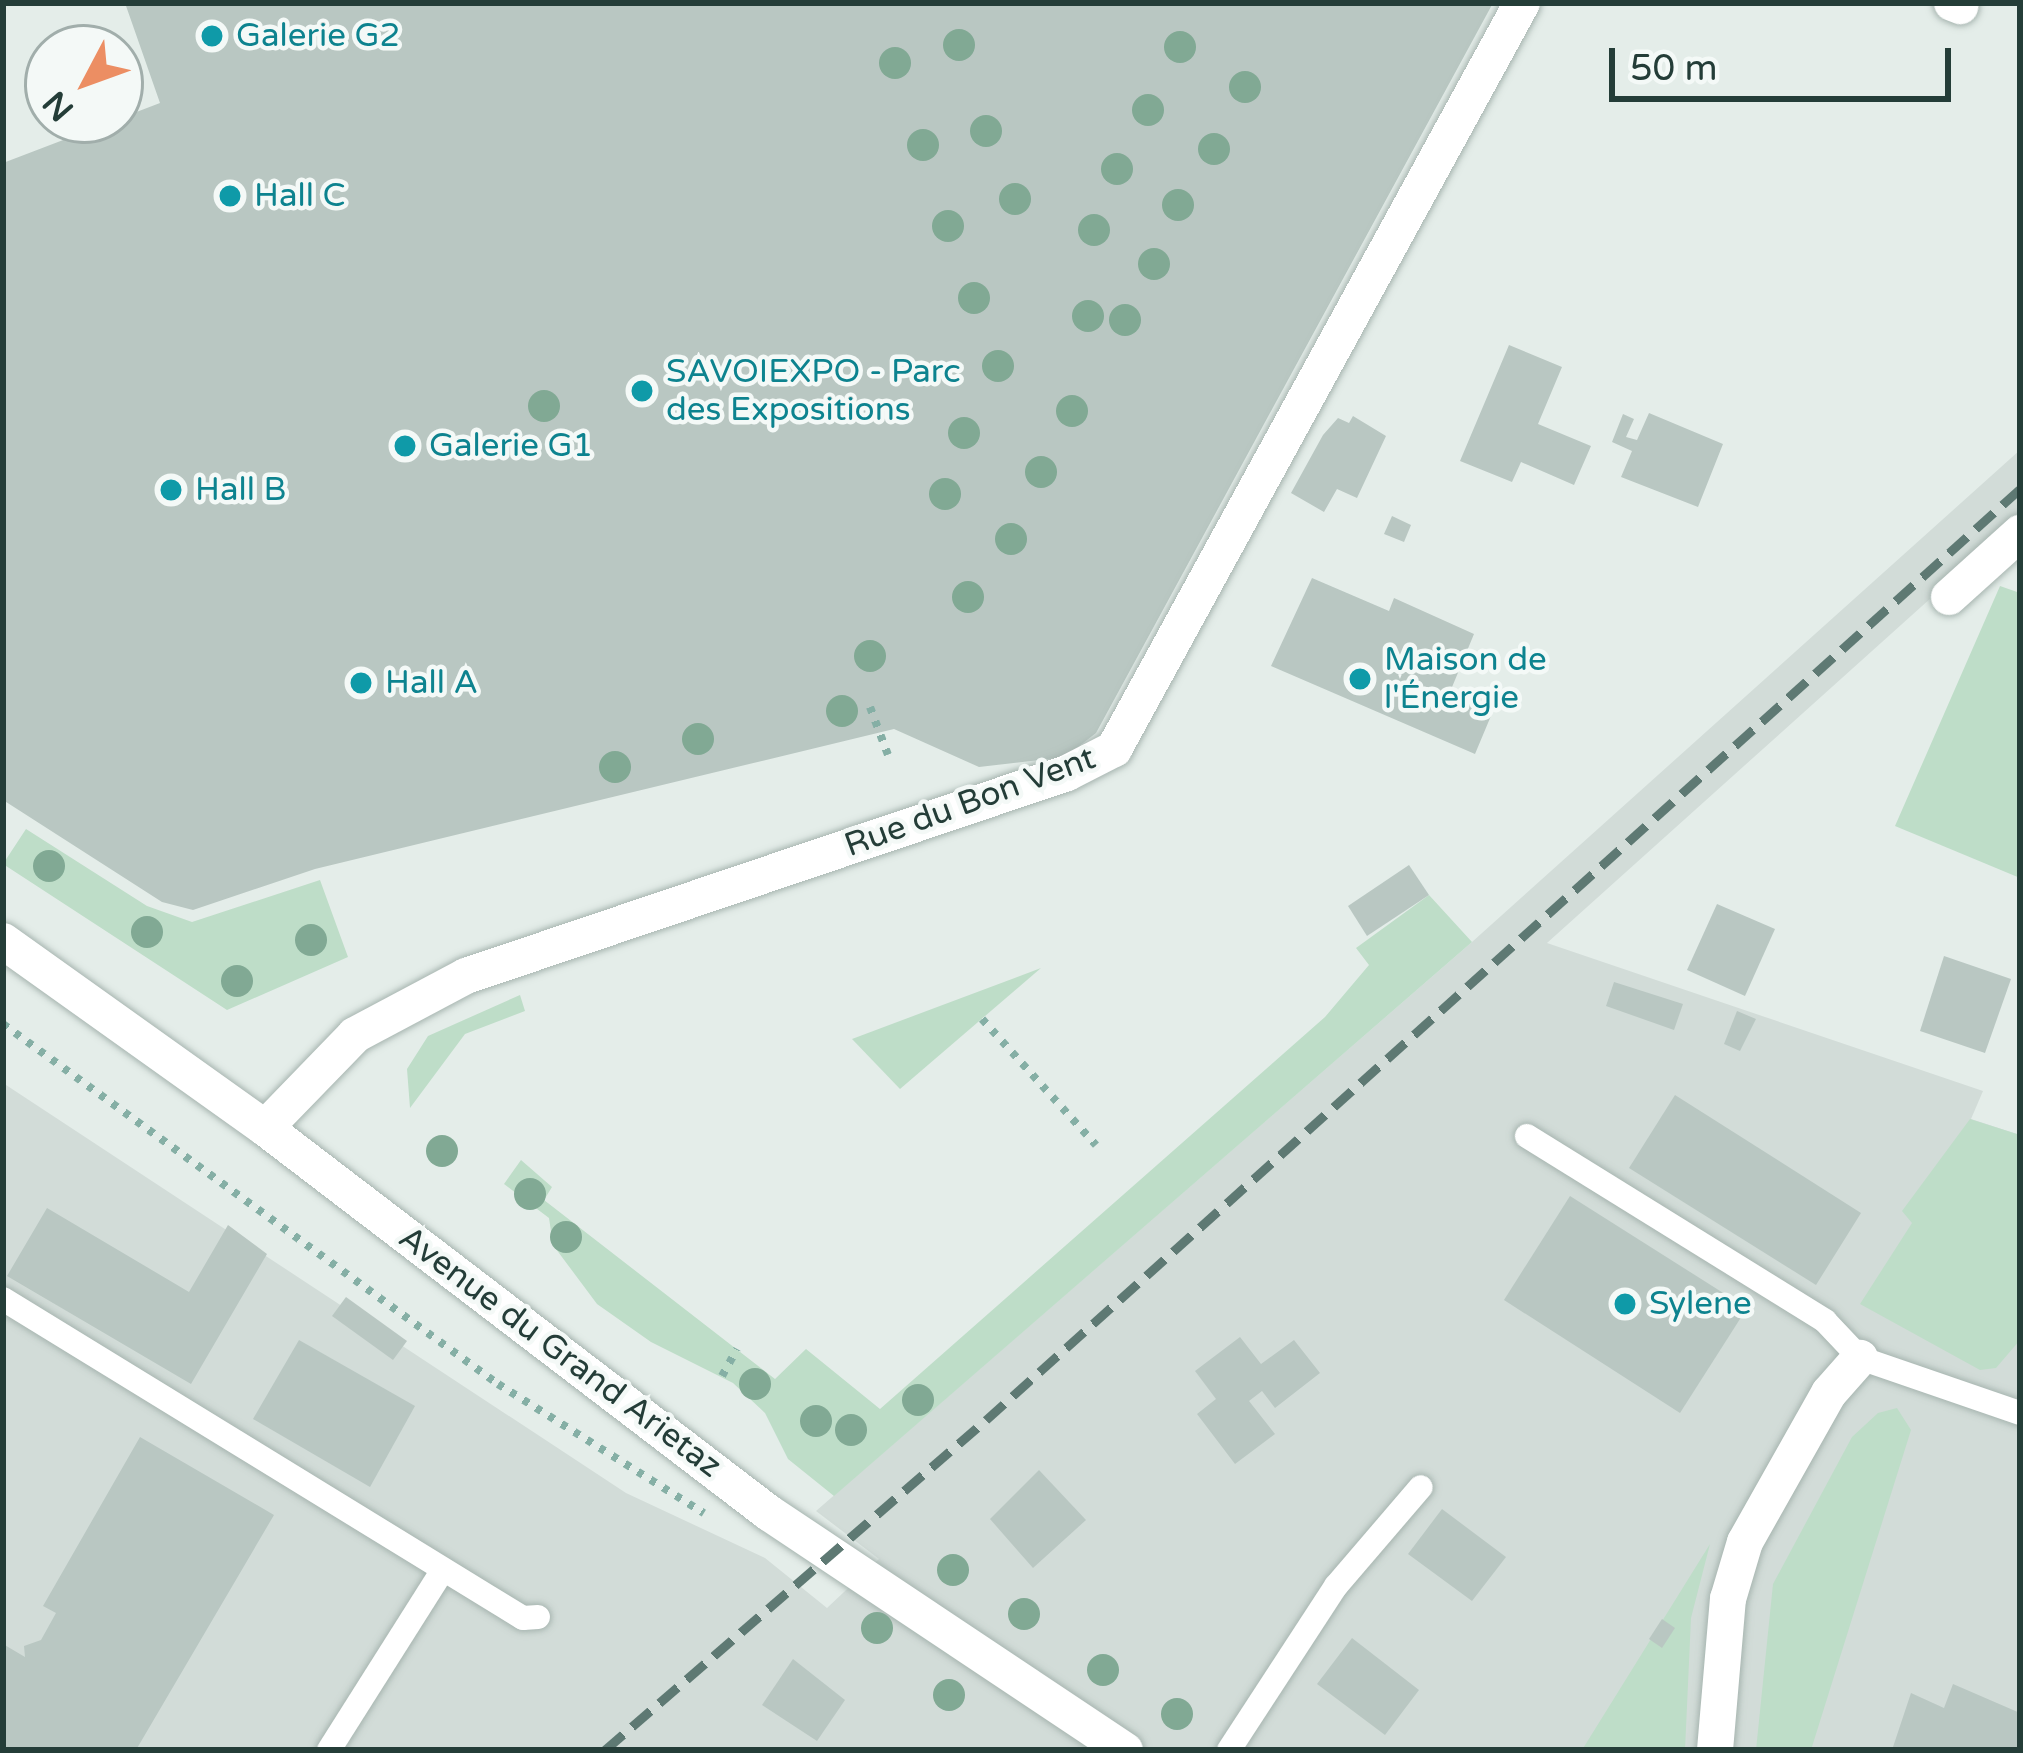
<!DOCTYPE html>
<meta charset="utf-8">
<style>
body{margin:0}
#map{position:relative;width:2023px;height:1753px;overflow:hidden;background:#e4ede9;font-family:"Varela Round",sans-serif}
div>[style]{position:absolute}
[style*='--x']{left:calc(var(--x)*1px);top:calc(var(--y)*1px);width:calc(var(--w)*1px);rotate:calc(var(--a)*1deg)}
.built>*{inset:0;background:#d2dcd8}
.green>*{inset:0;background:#beddc8}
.building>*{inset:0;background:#b9c7c2}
.path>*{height:8px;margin-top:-4px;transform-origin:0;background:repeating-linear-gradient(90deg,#85afa5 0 6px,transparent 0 15px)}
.roads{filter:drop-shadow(0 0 3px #a7b5b0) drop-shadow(0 0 3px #a7b5b0)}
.service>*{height:24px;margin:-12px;padding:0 12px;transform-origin:12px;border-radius:12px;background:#fff}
.minor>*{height:36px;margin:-18px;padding:0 18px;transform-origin:18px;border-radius:18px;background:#fff}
.secondary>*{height:36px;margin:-18px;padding:0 18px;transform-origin:18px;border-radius:18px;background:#fff}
.rail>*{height:9px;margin-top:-4.5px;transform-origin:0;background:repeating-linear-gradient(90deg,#5e7973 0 24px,transparent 0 36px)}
.trees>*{width:32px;height:32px;margin:-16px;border-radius:50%;background:#81a994}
.dots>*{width:33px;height:33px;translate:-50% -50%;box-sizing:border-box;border:6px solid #f4f9f7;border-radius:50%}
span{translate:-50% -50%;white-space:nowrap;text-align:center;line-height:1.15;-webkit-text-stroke:9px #f4f9f7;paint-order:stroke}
.culture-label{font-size:33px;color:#0d838f}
.left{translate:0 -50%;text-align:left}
.street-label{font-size:33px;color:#243d38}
.frame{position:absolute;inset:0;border:6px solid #243d38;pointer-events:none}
.north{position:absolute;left:24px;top:24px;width:120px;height:120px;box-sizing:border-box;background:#f4f9f7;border:3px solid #a1aeab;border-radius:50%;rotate:229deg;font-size:33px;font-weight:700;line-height:48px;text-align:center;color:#243d38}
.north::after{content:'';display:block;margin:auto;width:42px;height:54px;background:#ec8e63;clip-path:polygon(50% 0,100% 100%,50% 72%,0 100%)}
.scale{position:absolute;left:1609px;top:48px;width:342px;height:54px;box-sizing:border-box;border:6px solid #243d38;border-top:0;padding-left:15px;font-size:36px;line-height:42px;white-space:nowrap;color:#243d38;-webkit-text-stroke:9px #f4f9f7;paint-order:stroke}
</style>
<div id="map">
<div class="built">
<i style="clip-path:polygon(2020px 450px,2020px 518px,1547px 943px,1983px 1091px,1971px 1119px,2020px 1135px,2020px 1750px,3px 1750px,3px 1083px,626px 1493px,765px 1558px,827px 1608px,879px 1559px,816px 1511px,1472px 942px)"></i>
</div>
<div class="green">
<i style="clip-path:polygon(2000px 586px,2020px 593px,2020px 878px,1895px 826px)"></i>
<i style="clip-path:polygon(26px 829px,147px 906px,192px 922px,320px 880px,348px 957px,227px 1010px,3px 864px)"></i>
<i style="clip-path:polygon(1429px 895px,1472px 942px,834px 1496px,788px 1459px,765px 1413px,733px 1383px,651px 1342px,597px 1304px,553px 1245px,549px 1218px,504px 1184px,521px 1160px,552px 1187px,544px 1200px,775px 1379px,806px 1349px,880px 1409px,1325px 1017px,1369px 965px,1356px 948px)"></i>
<i style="clip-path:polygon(1041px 968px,900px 1089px,852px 1039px)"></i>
<i style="clip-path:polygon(520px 995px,525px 1011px,465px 1034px,410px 1108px,407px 1069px,428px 1036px)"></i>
<i style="clip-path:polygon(1970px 1119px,2020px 1135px,2020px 1340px,1996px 1368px,1980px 1370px,1860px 1304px,1912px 1223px,1902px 1211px)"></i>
<i style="clip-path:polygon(1897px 1408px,1911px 1430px,1811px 1750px,1756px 1750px,1773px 1584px,1852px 1437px,1878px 1413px)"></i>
<i style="clip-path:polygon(1710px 1544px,1691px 1618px,1685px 1750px,1582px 1750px)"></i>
</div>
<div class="building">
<i style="clip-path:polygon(125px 3px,1493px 3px,1096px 733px,1065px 757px,979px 767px,894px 729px,315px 869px,193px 910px,162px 902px,3px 800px,3px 163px,160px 103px)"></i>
<i style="clip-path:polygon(1509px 345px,1562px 367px,1538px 424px,1591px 446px,1574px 485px,1521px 462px,1512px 482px,1460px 461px)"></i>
<i style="clip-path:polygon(1649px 413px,1723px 444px,1698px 507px,1621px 477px,1632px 451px,1612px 442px,1623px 414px,1634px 419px,1626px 437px,1637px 440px)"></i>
<i style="clip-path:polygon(1353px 416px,1386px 436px,1357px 498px,1337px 489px,1324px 512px,1291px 493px,1323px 435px,1338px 418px,1349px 423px)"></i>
<i style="clip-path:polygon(1392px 516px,1411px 525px,1404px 542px,1384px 534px)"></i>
<i style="clip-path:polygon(1312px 578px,1389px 611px,1394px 598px,1474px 634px,1450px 692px,1493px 711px,1475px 754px,1271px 666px)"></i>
<i style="clip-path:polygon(1409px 865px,1429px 895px,1367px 936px,1348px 906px)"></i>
<i style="clip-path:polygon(1717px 904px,1775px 929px,1745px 996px,1687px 970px)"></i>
<i style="clip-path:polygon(1944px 956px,2011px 979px,1985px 1053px,1920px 1031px)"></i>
<i style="clip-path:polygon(1614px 982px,1683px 1004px,1674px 1030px,1606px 1006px)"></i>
<i style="clip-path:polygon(1737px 1011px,1756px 1019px,1740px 1051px,1724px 1044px)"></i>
<i style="clip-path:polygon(1675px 1095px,1861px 1213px,1816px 1285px,1629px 1168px)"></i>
<i style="clip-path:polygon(1570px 1196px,1747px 1308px,1680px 1413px,1504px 1300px)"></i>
<i style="clip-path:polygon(47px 1208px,189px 1292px,228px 1225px,267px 1254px,191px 1384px,7px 1276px)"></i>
<i style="clip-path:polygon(346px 1297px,407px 1341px,393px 1360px,332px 1316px)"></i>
<i style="clip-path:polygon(1240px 1337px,1261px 1364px,1294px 1340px,1320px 1373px,1275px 1408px,1262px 1391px,1249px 1401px,1275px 1434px,1235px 1464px,1197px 1414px,1216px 1399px,1195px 1371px)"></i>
<i style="clip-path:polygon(299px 1340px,415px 1406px,370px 1487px,253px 1419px)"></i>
<i style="clip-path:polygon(140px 1437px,274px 1515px,136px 1750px,5px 1750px,3px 1644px,25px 1657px,24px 1646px,41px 1640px,56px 1613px,43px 1606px)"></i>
<i style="clip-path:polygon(1039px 1470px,1086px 1520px,1033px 1568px,990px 1519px)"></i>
<i style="clip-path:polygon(1442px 1509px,1506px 1557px,1472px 1601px,1408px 1554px)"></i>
<i style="clip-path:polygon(1662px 1619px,1675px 1628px,1662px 1648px,1649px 1639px)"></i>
<i style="clip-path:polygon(1352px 1638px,1419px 1690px,1385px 1735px,1317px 1684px)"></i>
<i style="clip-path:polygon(793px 1659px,845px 1700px,817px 1741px,762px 1705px)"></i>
<i style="clip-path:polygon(1953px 1684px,2020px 1713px,2020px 1750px,1892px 1750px,1911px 1693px,1944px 1708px)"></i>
</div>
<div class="path">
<i style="--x:870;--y:707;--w:51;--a:69.4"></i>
<i style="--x:982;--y:1019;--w:170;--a:47.9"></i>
<i style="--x:3;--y:1024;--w:612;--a:36.03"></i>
<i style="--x:498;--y:1384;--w:243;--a:32.1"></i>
<i style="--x:722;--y:1376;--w:31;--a:-61"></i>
</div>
<div class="roads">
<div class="service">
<i style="--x:1527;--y:1136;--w:351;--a:31.8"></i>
<i style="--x:1825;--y:1321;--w:51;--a:46.6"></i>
<i style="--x:1860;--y:1358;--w:169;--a:19"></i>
<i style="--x:3;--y:1299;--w:610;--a:31.53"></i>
<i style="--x:523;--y:1618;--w:15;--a:-4"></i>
<i style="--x:329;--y:1750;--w:213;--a:-57.7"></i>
<i style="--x:1229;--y:1750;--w:196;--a:-56.9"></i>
<i style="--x:1336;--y:1586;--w:130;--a:-49.4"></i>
</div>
<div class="minor">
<i style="--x:1952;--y:3;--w:9;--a:21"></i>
<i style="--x:1949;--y:597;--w:96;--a:-42"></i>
<i style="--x:265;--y:1128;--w:129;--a:-45.9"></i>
<i style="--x:355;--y:1035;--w:126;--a:-28"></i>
<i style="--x:466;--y:976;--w:634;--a:-18.66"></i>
<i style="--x:1067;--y:773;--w:53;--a:-27.1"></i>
<i style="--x:1114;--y:749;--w:850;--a:-61.33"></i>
<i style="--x:1715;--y:1750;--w:152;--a:-85.1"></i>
<i style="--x:1728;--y:1599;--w:59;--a:-73.4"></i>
<i style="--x:1745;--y:1542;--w:171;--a:-60.6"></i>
<i style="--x:1829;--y:1393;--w:47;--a:-48.5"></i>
</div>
<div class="secondary">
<i style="--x:3;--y:941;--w:322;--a:35.5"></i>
<i style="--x:265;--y:1128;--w:634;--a:37.38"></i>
<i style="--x:769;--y:1513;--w:428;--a:33.7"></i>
</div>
</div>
<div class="rail">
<i style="--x:605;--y:1750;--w:504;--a:-40.9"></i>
<i style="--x:986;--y:1420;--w:1391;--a:-42"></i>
</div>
<div class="trees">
<i style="left:959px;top:45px"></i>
<i style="left:1180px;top:47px"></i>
<i style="left:895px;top:63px"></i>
<i style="left:1245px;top:87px"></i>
<i style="left:1148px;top:110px"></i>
<i style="left:986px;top:131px"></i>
<i style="left:923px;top:145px"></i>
<i style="left:1214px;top:149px"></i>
<i style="left:1117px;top:169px"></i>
<i style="left:1015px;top:199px"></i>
<i style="left:1178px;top:205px"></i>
<i style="left:948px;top:226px"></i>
<i style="left:1094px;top:230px"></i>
<i style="left:1154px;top:264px"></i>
<i style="left:974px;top:298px"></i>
<i style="left:1088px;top:316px"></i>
<i style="left:1125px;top:320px"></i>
<i style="left:998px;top:366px"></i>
<i style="left:544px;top:406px"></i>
<i style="left:1072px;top:411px"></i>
<i style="left:964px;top:433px"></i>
<i style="left:1041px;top:472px"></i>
<i style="left:945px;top:494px"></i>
<i style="left:1011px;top:539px"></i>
<i style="left:968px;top:597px"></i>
<i style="left:870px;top:656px"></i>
<i style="left:842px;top:711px"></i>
<i style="left:698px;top:739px"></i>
<i style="left:615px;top:767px"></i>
<i style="left:49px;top:866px"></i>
<i style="left:147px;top:932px"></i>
<i style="left:311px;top:940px"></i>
<i style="left:237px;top:981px"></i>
<i style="left:442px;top:1151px"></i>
<i style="left:530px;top:1194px"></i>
<i style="left:566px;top:1237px"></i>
<i style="left:755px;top:1384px"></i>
<i style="left:918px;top:1400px"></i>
<i style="left:816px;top:1421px"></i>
<i style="left:851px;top:1430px"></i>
<i style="left:953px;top:1570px"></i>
<i style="left:1024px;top:1614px"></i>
<i style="left:877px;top:1628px"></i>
<i style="left:1103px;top:1670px"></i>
<i style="left:949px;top:1695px"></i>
<i style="left:1177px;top:1714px"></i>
</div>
<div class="dots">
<i style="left:212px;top:36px;background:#0f9aa8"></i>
<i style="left:230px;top:196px;background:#0f9aa8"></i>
<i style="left:642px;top:391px;background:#0f9aa8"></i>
<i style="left:405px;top:446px;background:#0f9aa8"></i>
<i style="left:171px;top:490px;background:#0f9aa8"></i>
<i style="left:1360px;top:679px;background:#0f9aa8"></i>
<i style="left:361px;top:683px;background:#0f9aa8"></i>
<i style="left:1625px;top:1304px;background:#0f9aa8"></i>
</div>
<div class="culture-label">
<span class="left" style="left:236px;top:36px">Galerie G2</span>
<span class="left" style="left:254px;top:196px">Hall C</span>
<span class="left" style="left:666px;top:391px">SAVOIEXPO - Parc<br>des Expositions</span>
<span class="left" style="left:429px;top:446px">Galerie G1</span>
<span class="left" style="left:195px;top:490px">Hall B</span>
<span class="left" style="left:1384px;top:679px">Maison de<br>l'Énergie</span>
<span class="left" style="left:385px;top:683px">Hall A</span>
<span class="left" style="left:1649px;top:1304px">Sylene</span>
</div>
<div class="street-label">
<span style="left:970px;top:802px;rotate:-20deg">Rue du Bon Vent</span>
<span style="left:560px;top:1352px;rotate:37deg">Avenue du Grand Arietaz</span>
</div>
<div class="frame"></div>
<div class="north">N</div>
<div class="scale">50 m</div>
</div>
